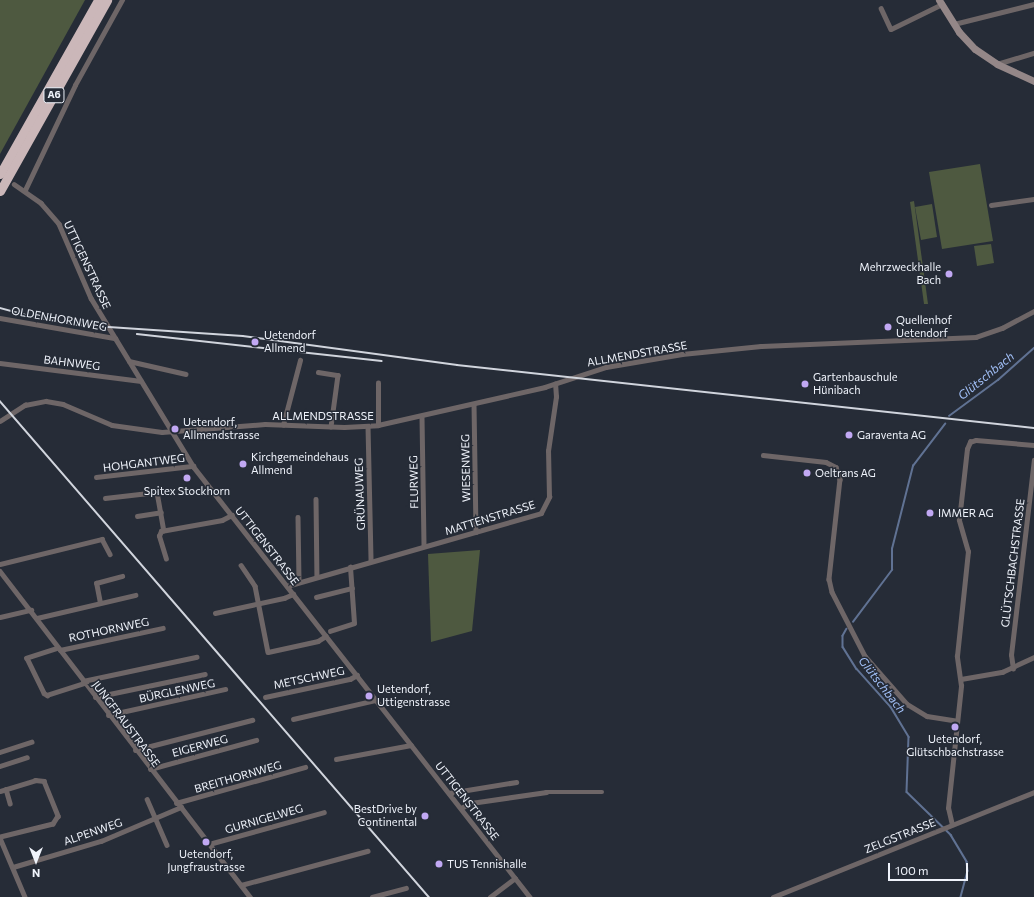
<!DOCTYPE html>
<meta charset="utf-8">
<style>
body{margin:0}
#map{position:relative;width:1034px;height:897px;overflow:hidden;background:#262c37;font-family:Commissioner,sans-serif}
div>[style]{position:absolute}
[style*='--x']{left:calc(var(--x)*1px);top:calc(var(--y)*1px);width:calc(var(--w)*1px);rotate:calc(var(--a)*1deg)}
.green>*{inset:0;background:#4e5940}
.stream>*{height:1.5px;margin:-0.75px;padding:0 0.75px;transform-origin:0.75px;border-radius:0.75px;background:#607293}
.street>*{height:4.5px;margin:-2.25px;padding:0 2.25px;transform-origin:2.25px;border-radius:2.25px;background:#6e6667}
.secondary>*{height:7px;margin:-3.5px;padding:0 3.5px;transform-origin:3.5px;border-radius:3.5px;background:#948788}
.highway>*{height:9px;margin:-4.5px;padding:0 4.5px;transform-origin:4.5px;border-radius:4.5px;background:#cbb7b9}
.rail>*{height:1.5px;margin:-0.75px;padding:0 0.75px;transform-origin:0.75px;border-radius:0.75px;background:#d1d5dd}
.dots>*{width:11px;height:11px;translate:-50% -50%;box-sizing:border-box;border:2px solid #262c37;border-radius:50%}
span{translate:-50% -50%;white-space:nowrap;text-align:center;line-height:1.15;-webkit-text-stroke:3px #262c37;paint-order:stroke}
.shield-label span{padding:1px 3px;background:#262c37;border:1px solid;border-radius:3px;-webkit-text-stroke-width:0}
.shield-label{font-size:10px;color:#eff3fb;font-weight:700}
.street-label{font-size:11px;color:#eff3fb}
.poi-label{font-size:11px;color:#eff3fb}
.right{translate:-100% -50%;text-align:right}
.left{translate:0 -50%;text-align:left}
.water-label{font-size:12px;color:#a2c0f8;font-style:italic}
.north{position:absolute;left:16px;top:841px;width:40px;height:40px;-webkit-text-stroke:3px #262c37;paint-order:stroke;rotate:180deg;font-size:11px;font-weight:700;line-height:16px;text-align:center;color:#eff3fb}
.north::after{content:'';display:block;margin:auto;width:14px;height:18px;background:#eff3fb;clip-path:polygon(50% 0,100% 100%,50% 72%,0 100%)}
.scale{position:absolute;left:888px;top:863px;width:80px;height:18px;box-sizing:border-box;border:2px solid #eff3fb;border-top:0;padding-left:5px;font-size:12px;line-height:14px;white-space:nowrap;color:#eff3fb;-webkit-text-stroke:3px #262c37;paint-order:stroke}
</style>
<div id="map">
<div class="green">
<i style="clip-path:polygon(0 0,85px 0,0 154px)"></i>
<i style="clip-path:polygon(980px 164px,993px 241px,942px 249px,929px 172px)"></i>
<i style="clip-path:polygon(914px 201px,928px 304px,924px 304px,910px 202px)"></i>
<i style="clip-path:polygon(932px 204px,937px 237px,921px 240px,915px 207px)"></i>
<i style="clip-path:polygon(991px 244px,994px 263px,977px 266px,974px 246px)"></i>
<i style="clip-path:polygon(480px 550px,472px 631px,431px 642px,428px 554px)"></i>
</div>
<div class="stream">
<i style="--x:949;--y:416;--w:61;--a:-36.3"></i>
<i style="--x:998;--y:380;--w:48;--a:-41.6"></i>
<i style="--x:853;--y:622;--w:65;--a:-53.1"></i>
<i style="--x:892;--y:570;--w:21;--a:-90"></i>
<i style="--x:892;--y:549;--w:86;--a:-75.8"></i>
<i style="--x:913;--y:466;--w:53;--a:-52.7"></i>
<i style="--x:847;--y:629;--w:8;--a:120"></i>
<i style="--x:843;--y:636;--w:11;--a:90"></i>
<i style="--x:843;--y:647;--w:26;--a:58"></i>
<i style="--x:857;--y:669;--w:51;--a:48.2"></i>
<i style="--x:891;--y:707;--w:35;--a:59"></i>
<i style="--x:909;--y:737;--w:55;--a:92.1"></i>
<i style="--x:907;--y:792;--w:62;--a:44.3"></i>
<i style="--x:951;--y:835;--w:31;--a:59"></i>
<i style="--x:967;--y:862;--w:9;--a:84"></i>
<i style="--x:968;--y:871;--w:27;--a:105"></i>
</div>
<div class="street">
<i style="--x:881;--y:8;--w:23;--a:65"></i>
<i style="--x:891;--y:29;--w:57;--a:-26.1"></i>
<i style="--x:954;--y:24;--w:82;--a:-14"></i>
<i style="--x:997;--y:64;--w:39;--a:-17"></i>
<i style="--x:14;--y:184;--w:33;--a:35"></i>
<i style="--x:41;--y:203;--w:28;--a:49"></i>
<i style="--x:59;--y:224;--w:81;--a:66.6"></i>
<i style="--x:91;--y:298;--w:197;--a:58.7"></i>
<i style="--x:193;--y:466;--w:547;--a:51.98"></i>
<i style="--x:25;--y:190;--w:116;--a:-64.5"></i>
<i style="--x:75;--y:85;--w:97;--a:-61.1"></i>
<i style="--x:991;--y:205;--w:43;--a:-7.9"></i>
<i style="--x:0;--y:318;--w:117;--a:9.9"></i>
<i style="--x:129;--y:361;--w:58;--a:12.8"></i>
<i style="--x:0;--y:363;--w:142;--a:7.3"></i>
<i style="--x:318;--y:372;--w:20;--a:9"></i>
<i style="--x:338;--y:375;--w:52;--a:97.7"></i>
<i style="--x:474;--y:404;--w:128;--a:89.1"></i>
<i style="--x:422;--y:417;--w:129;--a:89.1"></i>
<i style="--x:0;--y:421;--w:30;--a:-33"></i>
<i style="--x:25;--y:405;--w:21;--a:-11"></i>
<i style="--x:46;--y:401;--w:17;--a:10"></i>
<i style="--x:63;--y:404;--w:53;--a:23.2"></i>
<i style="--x:112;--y:425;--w:50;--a:8"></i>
<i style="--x:162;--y:432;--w:103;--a:-4.4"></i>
<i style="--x:265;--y:424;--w:79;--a:2.2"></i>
<i style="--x:344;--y:427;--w:34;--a:-3"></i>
<i style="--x:378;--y:425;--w:171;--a:-12.8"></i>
<i style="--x:545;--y:387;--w:64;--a:-18.2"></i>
<i style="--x:606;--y:367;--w:77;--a:-9.7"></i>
<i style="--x:682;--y:354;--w:79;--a:-5.8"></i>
<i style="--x:761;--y:346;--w:215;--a:-2.4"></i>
<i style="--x:976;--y:337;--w:28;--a:-19"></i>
<i style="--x:1002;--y:328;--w:36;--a:-28"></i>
<i style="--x:283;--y:425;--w:67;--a:-75.3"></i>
<i style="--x:378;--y:425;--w:42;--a:-90"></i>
<i style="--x:368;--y:426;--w:135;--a:88.7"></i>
<i style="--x:763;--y:455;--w:63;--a:6.3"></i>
<i style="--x:826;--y:462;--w:11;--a:27"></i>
<i style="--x:836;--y:467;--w:13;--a:72"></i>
<i style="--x:840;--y:479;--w:101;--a:96.3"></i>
<i style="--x:829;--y:579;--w:13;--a:77"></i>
<i style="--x:832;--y:592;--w:72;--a:62.7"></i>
<i style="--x:865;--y:656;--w:64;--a:48.8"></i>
<i style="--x:907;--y:704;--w:23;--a:31"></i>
<i style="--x:927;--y:716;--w:30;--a:9"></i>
<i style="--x:96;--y:477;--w:98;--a:-6.5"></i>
<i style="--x:105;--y:498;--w:52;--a:-6.6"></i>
<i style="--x:157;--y:492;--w:39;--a:80"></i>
<i style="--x:316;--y:499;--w:77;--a:89.3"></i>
<i style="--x:137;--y:516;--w:24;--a:-9"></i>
<i style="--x:298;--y:517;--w:64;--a:89.1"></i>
<i style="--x:166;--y:559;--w:24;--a:-107"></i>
<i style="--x:159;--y:536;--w:5;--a:-68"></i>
<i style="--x:161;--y:531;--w:62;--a:-10.2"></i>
<i style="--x:222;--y:520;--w:11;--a:-27"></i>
<i style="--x:0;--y:564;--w:105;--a:-13.8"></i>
<i style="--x:102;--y:539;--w:17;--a:62"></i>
<i style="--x:241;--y:565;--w:25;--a:56"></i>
<i style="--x:255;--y:586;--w:67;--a:78.9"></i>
<i style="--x:268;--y:652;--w:51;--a:-12.4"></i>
<i style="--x:318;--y:641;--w:9;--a:-32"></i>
<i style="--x:0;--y:571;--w:411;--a:52.5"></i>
<i style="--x:287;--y:586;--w:264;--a:-16"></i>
<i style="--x:541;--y:513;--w:18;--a:-63"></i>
<i style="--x:549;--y:497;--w:46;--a:-91.2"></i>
<i style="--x:548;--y:451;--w:55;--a:-81.6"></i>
<i style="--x:556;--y:397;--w:13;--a:-94"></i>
<i style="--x:316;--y:597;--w:37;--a:-14"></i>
<i style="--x:100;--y:603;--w:20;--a:-101"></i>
<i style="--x:96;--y:583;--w:27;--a:-15"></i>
<i style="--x:215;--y:613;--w:71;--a:-12.3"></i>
<i style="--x:284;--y:598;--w:10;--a:-24"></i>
<i style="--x:0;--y:617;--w:32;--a:-13"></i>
<i style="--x:37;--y:618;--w:101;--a:-13.2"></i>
<i style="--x:330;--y:631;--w:25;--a:-18"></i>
<i style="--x:354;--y:623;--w:56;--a:-94.1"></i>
<i style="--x:58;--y:648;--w:33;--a:162"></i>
<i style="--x:27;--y:658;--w:39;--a:64"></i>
<i style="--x:44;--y:693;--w:4;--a:34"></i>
<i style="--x:47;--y:695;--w:39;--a:-18"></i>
<i style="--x:60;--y:650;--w:105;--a:-12.1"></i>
<i style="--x:1013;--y:669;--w:14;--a:-98"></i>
<i style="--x:1011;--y:655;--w:196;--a:-83.3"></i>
<i style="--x:961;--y:679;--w:42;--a:-9.7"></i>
<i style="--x:1002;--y:672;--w:35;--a:-25"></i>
<i style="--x:83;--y:681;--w:116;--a:-12"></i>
<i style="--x:95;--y:697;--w:112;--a:-11.8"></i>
<i style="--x:265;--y:697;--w:87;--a:-12"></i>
<i style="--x:350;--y:679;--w:8;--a:-30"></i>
<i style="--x:108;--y:715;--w:120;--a:-12.5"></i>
<i style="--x:293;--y:719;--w:85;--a:-12.9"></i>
<i style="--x:135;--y:750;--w:121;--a:-14.4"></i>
<i style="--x:0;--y:752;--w:33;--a:-18"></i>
<i style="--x:336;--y:759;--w:76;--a:-10.6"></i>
<i style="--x:0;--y:766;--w:28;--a:-18"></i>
<i style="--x:150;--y:769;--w:110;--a:-15.3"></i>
<i style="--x:6;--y:789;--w:15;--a:74"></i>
<i style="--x:0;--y:791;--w:37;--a:-17"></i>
<i style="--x:35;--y:780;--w:9;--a:6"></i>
<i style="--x:44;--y:781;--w:38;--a:68"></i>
<i style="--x:58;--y:816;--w:9;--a:122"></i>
<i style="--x:53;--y:824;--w:55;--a:166.2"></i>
<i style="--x:449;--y:793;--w:68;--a:-9.3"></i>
<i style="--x:147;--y:799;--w:50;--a:66.5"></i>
<i style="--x:176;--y:803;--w:134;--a:-15.6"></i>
<i style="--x:461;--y:808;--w:11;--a:-27"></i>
<i style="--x:471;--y:803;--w:76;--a:-8.3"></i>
<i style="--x:546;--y:792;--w:56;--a:0"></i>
<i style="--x:952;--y:825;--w:17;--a:-103"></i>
<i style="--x:948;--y:808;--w:123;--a:-83.9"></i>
<i style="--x:961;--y:686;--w:30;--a:-98"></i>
<i style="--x:957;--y:656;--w:105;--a:-84"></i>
<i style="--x:968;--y:552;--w:33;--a:-106"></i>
<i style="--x:959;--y:520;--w:71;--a:-83.6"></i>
<i style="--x:967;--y:449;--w:8;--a:-67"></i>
<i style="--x:970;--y:442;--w:6;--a:-18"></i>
<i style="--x:976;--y:440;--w:58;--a:4.9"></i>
<i style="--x:0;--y:838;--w:64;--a:67"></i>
<i style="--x:209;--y:844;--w:119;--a:-15.5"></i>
<i style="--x:13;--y:867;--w:92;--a:-16.5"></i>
<i style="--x:101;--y:841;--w:87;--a:-23"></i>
<i style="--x:241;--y:885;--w:131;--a:-15.1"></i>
<i style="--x:372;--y:897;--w:35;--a:-15"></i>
<i style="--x:490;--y:897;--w:31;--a:-37"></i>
<i style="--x:773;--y:897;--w:281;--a:-21.9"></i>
</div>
<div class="secondary">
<i style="--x:939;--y:0;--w:38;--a:58"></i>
<i style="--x:959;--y:32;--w:23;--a:47"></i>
<i style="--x:975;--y:49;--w:27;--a:34"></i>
<i style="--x:997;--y:64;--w:41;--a:24.7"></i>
</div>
<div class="highway">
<i style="--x:0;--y:174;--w:200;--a:-60.6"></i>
<i style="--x:0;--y:191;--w:219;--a:-60.7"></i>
</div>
<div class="rail">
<i style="--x:0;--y:308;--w:35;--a:15"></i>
<i style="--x:34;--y:317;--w:46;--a:10.1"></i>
<i style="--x:79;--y:325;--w:164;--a:3.8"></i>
<i style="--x:243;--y:336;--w:216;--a:7.7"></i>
<i style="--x:457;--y:365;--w:580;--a:6.23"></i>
<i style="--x:137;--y:334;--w:246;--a:6.3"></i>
<i style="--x:0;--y:401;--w:656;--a:49.14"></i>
</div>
<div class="dots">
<i style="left:949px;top:274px;background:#c1a8f3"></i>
<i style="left:888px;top:327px;background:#c1a8f3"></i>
<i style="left:255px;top:342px;background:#c1a8f3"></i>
<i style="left:805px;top:384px;background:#c1a8f3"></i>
<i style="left:175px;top:429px;background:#c1a8f3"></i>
<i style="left:849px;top:435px;background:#c1a8f3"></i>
<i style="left:243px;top:464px;background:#c1a8f3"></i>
<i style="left:807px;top:473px;background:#c1a8f3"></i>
<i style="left:187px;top:478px;background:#c1a8f3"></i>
<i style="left:930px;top:513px;background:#c1a8f3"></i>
<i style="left:369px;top:696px;background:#c1a8f3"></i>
<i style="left:955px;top:727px;background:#c1a8f3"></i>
<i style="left:425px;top:816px;background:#c1a8f3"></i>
<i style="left:206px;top:842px;background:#c1a8f3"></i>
<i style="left:439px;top:864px;background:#c1a8f3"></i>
</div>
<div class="shield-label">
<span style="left:54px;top:95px">A6</span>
</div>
<div class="street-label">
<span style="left:87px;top:265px;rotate:65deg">UTTIGENSTRASSE</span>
<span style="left:59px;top:319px;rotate:10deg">OLDENHORNWEG</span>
<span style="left:637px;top:354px;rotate:-10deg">ALLMENDSTRASSE</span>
<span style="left:72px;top:363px;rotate:7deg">BAHNWEG</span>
<span style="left:323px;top:416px">ALLMENDSTRASSE</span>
<span style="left:144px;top:463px;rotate:-7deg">HOHGANTWEG</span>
<span style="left:466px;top:468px;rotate:-91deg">WIESENWEG</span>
<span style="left:414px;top:482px;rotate:-91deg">FLURWEG</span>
<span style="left:360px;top:494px;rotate:-92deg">GRÜNAUWEG</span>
<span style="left:490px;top:518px;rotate:-17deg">MATTENSTRASSE</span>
<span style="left:267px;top:546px;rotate:52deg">UTTIGENSTRASSE</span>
<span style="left:1013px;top:563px;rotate:-83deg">GLÜTSCHBACHSTRASSE</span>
<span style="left:109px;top:630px;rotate:-12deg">ROTHORNWEG</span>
<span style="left:309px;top:678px;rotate:-12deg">METSCHWEG</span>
<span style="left:177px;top:691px;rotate:-12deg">BÜRGLENWEG</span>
<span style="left:126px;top:724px;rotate:53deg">JUNGFRAUSTRASSE</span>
<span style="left:200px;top:746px;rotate:-15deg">EIGERWEG</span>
<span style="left:238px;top:777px;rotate:-16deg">BREITHORNWEG</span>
<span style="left:467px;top:801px;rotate:52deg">UTTIGENSTRASSE</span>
<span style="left:264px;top:819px;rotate:-16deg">GURNIGELWEG</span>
<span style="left:93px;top:832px;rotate:-19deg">ALPENWEG</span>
<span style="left:900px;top:836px;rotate:-22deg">ZELGSTRASSE</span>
</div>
<div class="poi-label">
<span class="right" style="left:941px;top:274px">Mehrzweckhalle<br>Bach</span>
<span class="left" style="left:896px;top:327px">Quellenhof<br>Uetendorf</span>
<span class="left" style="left:264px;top:342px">Uetendorf<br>Allmend</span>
<span class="left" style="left:813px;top:384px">Gartenbauschule<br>Hünibach</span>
<span class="left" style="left:183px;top:429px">Uetendorf,<br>Allmendstrasse</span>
<span class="left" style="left:857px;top:435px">Garaventa AG</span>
<span class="left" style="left:251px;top:464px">Kirchgemeindehaus<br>Allmend</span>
<span class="left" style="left:815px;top:473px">Oeltrans AG</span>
<span style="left:187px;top:491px">Spitex Stockhorn</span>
<span class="left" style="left:938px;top:513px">IMMER AG</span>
<span class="left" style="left:377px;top:696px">Uetendorf,<br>Uttigenstrasse</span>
<span style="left:955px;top:746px">Uetendorf,<br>Glütschbachstrasse</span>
<span class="right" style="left:417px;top:816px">BestDrive by<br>Continental</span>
<span style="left:206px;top:861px">Uetendorf,<br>Jungfraustrasse</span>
<span class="left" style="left:447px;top:864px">TUS Tennishalle</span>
</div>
<div class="water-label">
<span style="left:986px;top:376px;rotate:-39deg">Glütschbach</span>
<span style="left:882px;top:685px;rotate:52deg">Glütschbach</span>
</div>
<div class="north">N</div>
<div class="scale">100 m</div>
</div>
